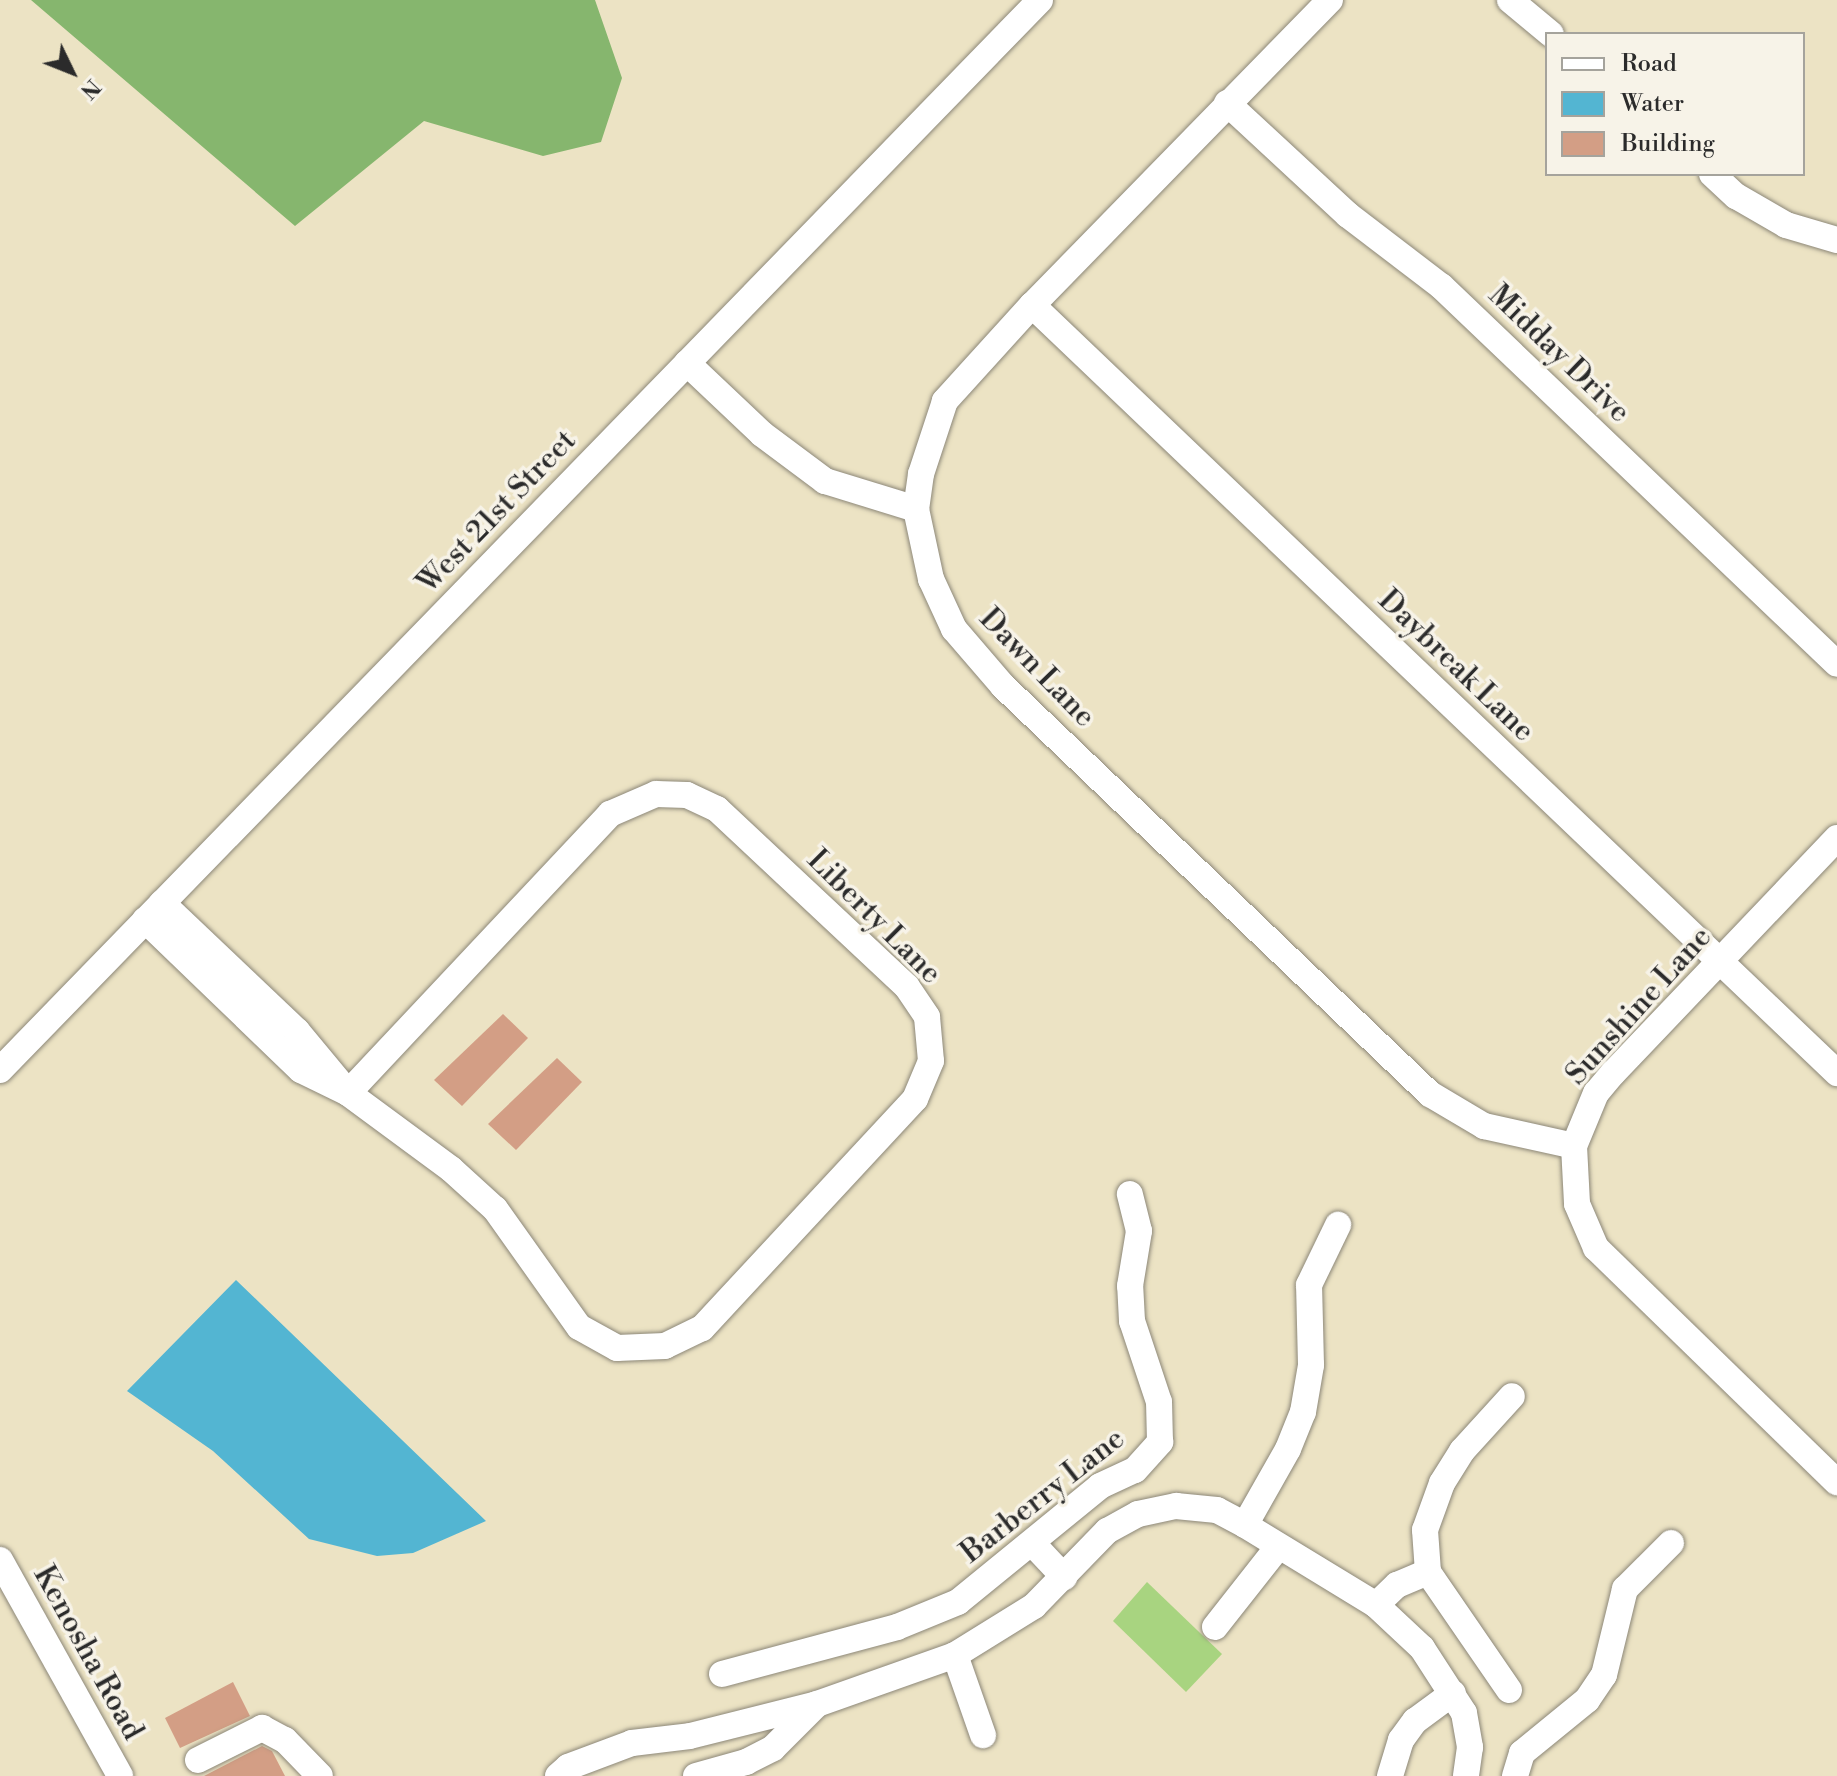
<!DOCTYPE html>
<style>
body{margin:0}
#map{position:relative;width:1837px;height:1776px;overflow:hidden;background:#ece3c4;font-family:"Libre Bodoni",serif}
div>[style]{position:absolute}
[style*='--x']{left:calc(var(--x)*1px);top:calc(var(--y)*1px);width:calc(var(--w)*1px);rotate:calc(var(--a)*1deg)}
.green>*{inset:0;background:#a8d480}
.forest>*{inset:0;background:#86b66e}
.water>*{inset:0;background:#53b5d2}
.building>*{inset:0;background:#d39e85}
.roads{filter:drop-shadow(0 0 2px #8c8778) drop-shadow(0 0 2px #8c8778)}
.minor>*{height:26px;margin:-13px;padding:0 13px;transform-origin:13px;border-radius:13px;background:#fff}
span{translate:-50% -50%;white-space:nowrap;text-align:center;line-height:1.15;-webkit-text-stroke:7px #f7f3e8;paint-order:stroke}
.street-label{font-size:30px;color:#2b2b2b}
.legend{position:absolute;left:1545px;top:32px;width:260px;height:144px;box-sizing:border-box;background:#f7f3e8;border:2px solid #a5a39c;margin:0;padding:10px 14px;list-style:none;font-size:24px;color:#2b2b2b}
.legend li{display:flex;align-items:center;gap:16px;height:40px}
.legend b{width:40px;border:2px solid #a5a39c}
.north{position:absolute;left:32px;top:32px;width:80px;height:80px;-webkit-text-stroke:6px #f7f3e8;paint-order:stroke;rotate:133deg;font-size:22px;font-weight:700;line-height:32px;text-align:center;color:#2b2b2b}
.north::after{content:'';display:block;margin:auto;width:28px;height:36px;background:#2b2b2b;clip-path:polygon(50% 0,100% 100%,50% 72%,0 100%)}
</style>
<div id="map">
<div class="green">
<i style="clip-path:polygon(1147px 1582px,1222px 1654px,1186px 1692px,1113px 1621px)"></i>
</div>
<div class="forest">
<i style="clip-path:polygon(31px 0,595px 0,622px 78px,601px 142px,543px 156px,424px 121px,295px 226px)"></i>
</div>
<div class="water">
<i style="clip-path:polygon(236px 1280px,486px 1521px,413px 1553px,377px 1556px,309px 1539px,213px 1451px,127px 1391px)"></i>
</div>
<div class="building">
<i style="clip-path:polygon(503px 1014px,528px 1038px,462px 1106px,434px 1080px)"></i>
<i style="clip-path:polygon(557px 1058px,582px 1082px,516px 1150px,488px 1124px)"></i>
<i style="clip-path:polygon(233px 1682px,250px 1716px,180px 1748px,165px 1718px)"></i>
<i style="clip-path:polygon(262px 1746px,272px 1751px,285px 1776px,204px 1776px)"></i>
</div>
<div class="roads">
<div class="minor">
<i style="--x:1330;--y:0;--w:426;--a:134.3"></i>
<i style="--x:1032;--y:305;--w:130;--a:132.2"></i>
<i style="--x:945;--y:401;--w:77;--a:108.2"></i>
<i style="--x:921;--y:474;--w:35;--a:98"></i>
<i style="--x:916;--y:509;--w:72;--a:77.9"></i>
<i style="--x:931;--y:579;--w:55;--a:65.3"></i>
<i style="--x:954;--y:629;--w:75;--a:49.3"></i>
<i style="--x:1003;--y:686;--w:591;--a:43.7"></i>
<i style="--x:1430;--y:1094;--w:63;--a:30.7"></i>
<i style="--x:1484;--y:1126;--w:92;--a:12.5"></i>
<i style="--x:1510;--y:0;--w:53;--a:39.7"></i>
<i style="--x:1227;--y:103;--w:165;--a:42.8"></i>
<i style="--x:1348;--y:215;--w:117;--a:37.4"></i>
<i style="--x:1441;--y:286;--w:547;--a:43.67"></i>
<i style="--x:1712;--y:174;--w:33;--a:43"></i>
<i style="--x:1736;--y:196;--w:58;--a:30.1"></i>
<i style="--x:1786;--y:225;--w:53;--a:16.4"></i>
<i style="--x:1032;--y:305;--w:1113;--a:43.65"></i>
<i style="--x:687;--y:363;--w:103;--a:43.4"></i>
<i style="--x:762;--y:434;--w:79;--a:36.7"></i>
<i style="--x:825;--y:481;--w:95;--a:17.1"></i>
<i style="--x:656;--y:794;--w:31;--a:2"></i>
<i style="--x:687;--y:795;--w:33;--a:25"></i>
<i style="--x:717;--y:809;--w:260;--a:43.1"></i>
<i style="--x:907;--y:987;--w:36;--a:56"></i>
<i style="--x:927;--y:1017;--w:44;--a:84.8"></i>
<i style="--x:931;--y:1061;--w:41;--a:112.8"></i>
<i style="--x:915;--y:1099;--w:313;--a:132.9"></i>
<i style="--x:702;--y:1328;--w:41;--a:154.1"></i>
<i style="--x:665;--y:1346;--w:48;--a:177.6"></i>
<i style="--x:617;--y:1348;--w:43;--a:-151.1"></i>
<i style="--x:579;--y:1327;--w:145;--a:-125.4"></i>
<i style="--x:495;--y:1209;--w:59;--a:-137.7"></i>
<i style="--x:451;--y:1169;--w:128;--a:-143.6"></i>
<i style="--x:348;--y:1093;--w:383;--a:-46.8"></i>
<i style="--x:610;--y:814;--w:50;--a:-23.5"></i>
<i style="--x:1837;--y:838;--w:325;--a:133.6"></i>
<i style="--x:1613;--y:1073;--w:26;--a:130"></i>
<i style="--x:1596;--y:1093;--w:57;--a:112.5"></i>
<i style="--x:1574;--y:1146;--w:58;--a:87"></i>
<i style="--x:1577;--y:1204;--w:48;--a:66.6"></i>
<i style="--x:1596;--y:1248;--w:336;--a:44.2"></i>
<i style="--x:162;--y:903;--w:186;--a:43.5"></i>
<i style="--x:297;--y:1031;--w:77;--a:50.3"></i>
<i style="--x:145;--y:920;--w:216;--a:43.9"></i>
<i style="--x:301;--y:1070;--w:52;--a:26.1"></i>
<i style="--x:0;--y:1070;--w:1492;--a:-45.81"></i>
<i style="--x:1245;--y:1525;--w:87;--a:-60.5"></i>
<i style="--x:1288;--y:1449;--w:40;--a:-68"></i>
<i style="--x:1303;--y:1412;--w:48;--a:-80.3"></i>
<i style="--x:1311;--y:1365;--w:80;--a:-91.4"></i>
<i style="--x:1309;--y:1285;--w:67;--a:-64.2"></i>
<i style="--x:1032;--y:1543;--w:47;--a:46.7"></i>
<i style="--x:0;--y:1560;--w:247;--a:60.9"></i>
<i style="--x:1376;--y:1605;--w:29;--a:-44"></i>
<i style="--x:1397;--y:1585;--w:34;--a:-23"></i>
<i style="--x:1215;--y:1627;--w:102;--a:-51.8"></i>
<i style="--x:955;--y:1655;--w:85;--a:70.7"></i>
<i style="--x:722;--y:1674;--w:181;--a:-15"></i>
<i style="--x:897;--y:1627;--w:66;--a:-22.3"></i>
<i style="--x:958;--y:1602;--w:183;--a:-39.2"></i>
<i style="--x:1100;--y:1486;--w:38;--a:-25"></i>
<i style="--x:1135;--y:1470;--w:38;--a:-48"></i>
<i style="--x:1160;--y:1442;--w:40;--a:-91.4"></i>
<i style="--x:1159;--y:1402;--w:85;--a:-108.4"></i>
<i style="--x:1132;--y:1321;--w:35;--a:-93"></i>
<i style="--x:1130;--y:1286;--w:56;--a:-80.7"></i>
<i style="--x:1139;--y:1231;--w:38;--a:-104"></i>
<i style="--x:1509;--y:1690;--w:143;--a:-124.5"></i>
<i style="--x:1428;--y:1572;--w:42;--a:-94.1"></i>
<i style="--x:1425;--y:1530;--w:50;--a:-70.1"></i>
<i style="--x:1442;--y:1483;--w:38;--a:-58"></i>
<i style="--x:1462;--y:1451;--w:74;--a:-47.7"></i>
<i style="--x:198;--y:1760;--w:72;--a:-26.6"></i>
<i style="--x:262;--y:1728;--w:26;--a:28"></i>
<i style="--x:285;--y:1740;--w:50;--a:45.8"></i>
<i style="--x:558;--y:1776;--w:13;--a:-42"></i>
<i style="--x:568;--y:1767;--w:68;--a:-20.6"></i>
<i style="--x:632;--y:1743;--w:58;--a:-6.9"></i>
<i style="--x:690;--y:1736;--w:131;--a:-14.1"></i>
<i style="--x:817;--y:1704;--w:146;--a:-19.5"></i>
<i style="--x:955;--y:1655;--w:93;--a:-31.8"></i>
<i style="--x:1034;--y:1606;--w:105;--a:-45.8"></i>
<i style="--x:1107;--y:1531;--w:35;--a:-29"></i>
<i style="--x:1138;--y:1514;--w:39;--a:-12"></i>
<i style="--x:1176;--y:1506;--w:41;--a:5.6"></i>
<i style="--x:1217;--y:1510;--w:32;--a:28"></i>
<i style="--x:1245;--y:1525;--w:153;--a:31.4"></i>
<i style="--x:1376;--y:1605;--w:63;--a:43.1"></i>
<i style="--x:1422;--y:1648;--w:77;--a:57.1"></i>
<i style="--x:1464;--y:1713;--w:35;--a:80"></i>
<i style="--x:1470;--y:1747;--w:29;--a:98"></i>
<i style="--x:696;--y:1776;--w:52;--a:-15.6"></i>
<i style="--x:746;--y:1762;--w:30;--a:-27"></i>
<i style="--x:773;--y:1748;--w:62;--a:-45"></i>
<i style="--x:1390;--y:1776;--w:38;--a:-73"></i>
<i style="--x:1401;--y:1740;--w:24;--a:-54"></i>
<i style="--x:1415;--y:1721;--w:47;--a:-36.4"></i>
<i style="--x:1515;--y:1776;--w:24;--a:-73"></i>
<i style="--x:1522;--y:1753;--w:84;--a:-39.2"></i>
<i style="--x:1587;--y:1700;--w:30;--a:-56"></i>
<i style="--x:1604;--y:1675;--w:89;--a:-76.3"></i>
<i style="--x:1625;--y:1589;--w:65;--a:-45"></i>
</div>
</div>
<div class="street-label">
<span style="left:1559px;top:354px;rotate:44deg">Midday Drive</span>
<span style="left:497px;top:512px;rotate:-46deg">West 21st Street</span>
<span style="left:1456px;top:666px;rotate:44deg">Daybreak Lane</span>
<span style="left:1037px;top:668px;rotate:46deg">Dawn Lane</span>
<span style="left:874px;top:917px;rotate:45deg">Liberty Lane</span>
<span style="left:1639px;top:1006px;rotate:-48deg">Sunshine Lane</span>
<span style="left:1043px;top:1496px;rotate:-38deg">Barberry Lane</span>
<span style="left:88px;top:1653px;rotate:61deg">Kenosha Road</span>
</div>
<ul class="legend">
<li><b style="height:10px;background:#fff"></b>Road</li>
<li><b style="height:22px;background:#53b5d2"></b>Water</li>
<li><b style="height:22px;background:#d39e85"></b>Building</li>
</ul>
<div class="north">N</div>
</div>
